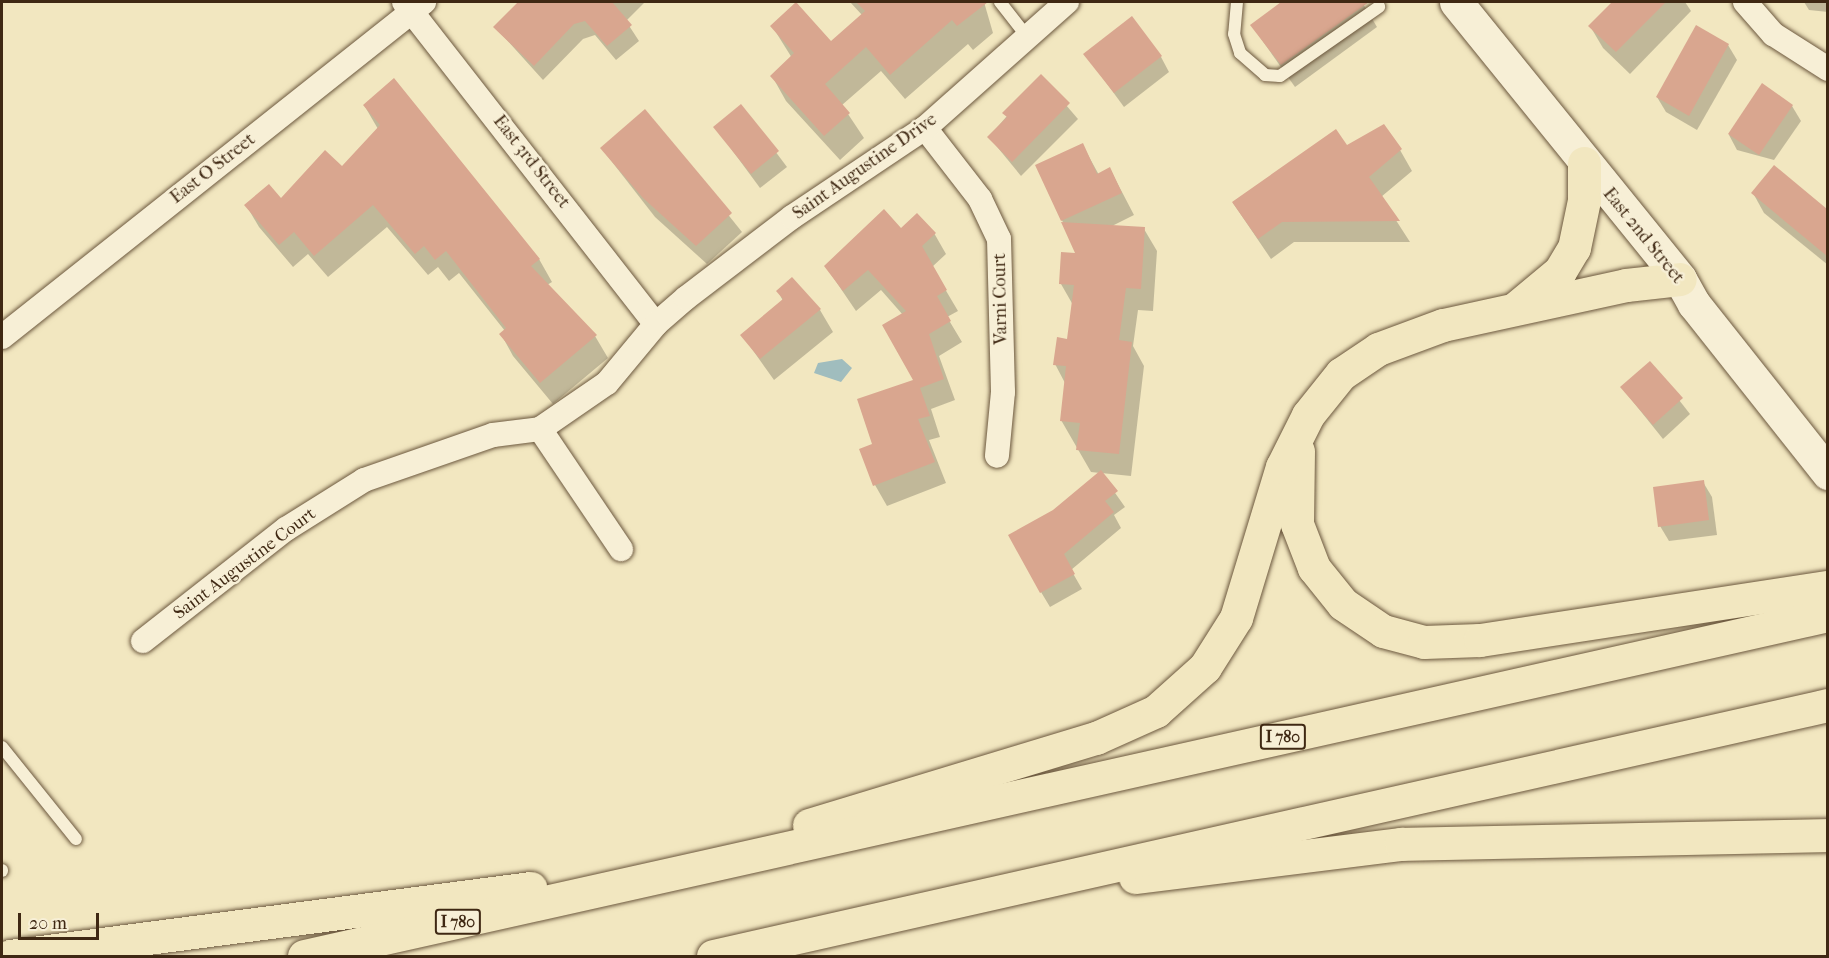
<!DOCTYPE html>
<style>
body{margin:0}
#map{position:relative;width:1829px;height:958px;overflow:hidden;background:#f2e7c0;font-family:"IM FELL French Canon",serif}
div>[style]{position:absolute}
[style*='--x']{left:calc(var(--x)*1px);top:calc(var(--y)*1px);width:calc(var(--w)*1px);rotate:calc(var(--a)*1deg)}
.water>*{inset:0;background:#a0bdbe}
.shadow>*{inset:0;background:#0003}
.building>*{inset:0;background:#d9a68f}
.roads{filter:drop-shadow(0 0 2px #6c583e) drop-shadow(0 0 2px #6c583e)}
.lane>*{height:12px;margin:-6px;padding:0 6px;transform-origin:6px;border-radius:6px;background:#f7efd6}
.street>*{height:24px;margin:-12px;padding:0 12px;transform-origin:12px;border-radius:12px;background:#f7efd6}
.secondary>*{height:33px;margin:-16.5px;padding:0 16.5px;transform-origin:16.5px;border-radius:16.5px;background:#f7efd6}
.highway>*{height:33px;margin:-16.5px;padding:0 16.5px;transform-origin:16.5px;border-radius:16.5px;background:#f2e7c0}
span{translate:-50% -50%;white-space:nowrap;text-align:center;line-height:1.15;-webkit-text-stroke:5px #f7efd6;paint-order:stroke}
.shield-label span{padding:2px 4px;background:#f7efd6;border:2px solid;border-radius:4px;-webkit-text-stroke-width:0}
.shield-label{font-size:16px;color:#3f2813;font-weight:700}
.street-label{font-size:18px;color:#3f2813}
.frame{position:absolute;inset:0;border:3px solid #3f2813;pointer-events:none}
.scale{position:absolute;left:18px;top:913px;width:81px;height:27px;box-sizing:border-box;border:3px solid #3f2813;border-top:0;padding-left:8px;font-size:18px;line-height:21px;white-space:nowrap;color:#3f2813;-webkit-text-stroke:4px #f7efd6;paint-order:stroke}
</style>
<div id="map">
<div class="water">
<i style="clip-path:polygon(842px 359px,852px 368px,841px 382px,814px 373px,818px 363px)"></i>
</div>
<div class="shadow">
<i style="clip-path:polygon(520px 2px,645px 2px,626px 21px,639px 41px,616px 60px,595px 35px,583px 39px,543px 80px,495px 27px)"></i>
<i style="clip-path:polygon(850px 2px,984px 2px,993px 33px,973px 50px,968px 44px,905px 99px,881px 71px,842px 105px,864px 138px,840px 160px,786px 101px,772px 76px,792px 58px,772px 26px,831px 43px,862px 15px)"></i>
<i style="clip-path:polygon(1284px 2px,1362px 2px,1377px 27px,1295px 87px,1252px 26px)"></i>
<i style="clip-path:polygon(1614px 2px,1685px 2px,1691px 11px,1630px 74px,1603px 48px,1590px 26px)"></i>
<i style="clip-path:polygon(1804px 2px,1828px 2px,1828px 12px,1809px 10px)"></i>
<i style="clip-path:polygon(1728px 45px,1737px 60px,1697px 130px,1666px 112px,1657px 97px)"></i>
<i style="clip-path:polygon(1085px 54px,1161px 57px,1169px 72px,1124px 107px)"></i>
<i style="clip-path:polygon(1041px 76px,1078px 119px,1021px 176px,989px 137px)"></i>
<i style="clip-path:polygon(1763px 85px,1792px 106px,1801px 121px,1774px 160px,1737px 150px,1729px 135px)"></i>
<i style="clip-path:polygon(364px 105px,539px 259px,552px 282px,547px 285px,595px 336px,608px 358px,553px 404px,513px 356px,501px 334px,505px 331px,459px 273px,449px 281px,438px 267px,428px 275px,387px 227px,328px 277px,308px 254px,293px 267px,259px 227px,246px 205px,281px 201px,342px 168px,378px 129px)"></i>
<i style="clip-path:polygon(741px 106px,787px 167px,760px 188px,715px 127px)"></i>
<i style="clip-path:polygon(645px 111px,742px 232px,707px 264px,655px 217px,602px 149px)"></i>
<i style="clip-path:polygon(1082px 144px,1099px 175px,1110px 169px,1134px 215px,1110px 227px,1144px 229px,1157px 251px,1153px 311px,1138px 310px,1133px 346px,1144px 366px,1131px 476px,1101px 473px,1125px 507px,1114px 515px,1121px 528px,1071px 570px,1082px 589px,1050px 607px,1041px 592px,1054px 511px,1100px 473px,1091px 472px,1061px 420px,1065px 383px,1055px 364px,1068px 340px,1073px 305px,1061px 284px,1078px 255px,1037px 166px)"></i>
<i style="clip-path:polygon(1347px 147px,1400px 150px,1412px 171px,1381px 197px,1410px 242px,1294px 242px,1271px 259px,1233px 203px)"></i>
<i style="clip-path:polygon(1774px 167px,1828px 211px,1828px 265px,1764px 213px,1753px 193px)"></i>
<i style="clip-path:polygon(901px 230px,934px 233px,946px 254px,932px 267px,958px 311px,947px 317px,962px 342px,939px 356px,955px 400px,931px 409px,940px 437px,929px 440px,946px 483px,887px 506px,875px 485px,874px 445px,916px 381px,903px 315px,881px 290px,856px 311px,826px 267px)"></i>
<i style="clip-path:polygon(778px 291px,820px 310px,833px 332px,774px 380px,742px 335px,783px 301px)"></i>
<i style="clip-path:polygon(1650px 363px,1690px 414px,1663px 439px,1622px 388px)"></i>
<i style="clip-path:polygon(1703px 482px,1712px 497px,1717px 535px,1669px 541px,1660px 526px)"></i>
</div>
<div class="building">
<i style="clip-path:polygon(518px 2px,612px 2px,632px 25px,607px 46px,585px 21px,574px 24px,534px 66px,493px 27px)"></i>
<i style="clip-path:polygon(796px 2px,831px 41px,865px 11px,856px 2px,988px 2px,957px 26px,952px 20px,890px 75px,866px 47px,825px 84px,850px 113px,824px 136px,770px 76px,794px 53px,770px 26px)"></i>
<i style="clip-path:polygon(1281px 2px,1369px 2px,1281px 65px,1250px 25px)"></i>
<i style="clip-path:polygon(1612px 2px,1666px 2px,1616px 52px,1588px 26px)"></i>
<i style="clip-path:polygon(1132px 16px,1162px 56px,1114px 93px,1083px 54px)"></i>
<i style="clip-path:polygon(1696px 25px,1729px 44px,1689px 116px,1656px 97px)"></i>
<i style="clip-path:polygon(1041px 74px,1070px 103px,1012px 162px,987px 137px,1007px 117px,1002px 113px)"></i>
<i style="clip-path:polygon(394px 78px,540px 259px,531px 266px,597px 335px,540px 383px,499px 334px,506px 328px,446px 251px,435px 260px,424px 246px,415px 254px,373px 205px,314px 256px,294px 232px,279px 245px,244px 205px,269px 184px,281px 198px,325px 150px,342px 166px,380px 125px,363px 105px)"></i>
<i style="clip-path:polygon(1762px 83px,1793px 105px,1759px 155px,1728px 134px)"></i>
<i style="clip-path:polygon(741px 104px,779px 151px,751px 174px,713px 127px)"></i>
<i style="clip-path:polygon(645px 109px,732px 213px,696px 246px,643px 198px,600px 148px)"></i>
<i style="clip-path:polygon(1384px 124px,1402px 149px,1369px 177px,1400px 221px,1282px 222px,1258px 239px,1232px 202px,1336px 129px,1347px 145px)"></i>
<i style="clip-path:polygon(1083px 143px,1097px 174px,1110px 167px,1122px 193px,1061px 221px,1035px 165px)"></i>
<i style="clip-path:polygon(1774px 165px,1827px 209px,1827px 256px,1751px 193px)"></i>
<i style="clip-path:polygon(884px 209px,901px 228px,917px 213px,936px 233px,922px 246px,947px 290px,937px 296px,951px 321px,929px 334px,944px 379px,920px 388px,930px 416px,918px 419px,935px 462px,873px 486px,859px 449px,872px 444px,857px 399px,913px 380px,882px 325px,906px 311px,868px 270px,843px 291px,824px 266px)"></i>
<i style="clip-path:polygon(1061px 222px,1145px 227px,1141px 289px,1126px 288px,1119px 340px,1132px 342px,1119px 454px,1076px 450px,1080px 423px,1060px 421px,1066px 366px,1053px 365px,1057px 337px,1067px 339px,1074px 285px,1059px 284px,1061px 252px,1075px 253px)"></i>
<i style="clip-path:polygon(792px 277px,821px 309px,760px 359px,740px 335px,783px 299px,776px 291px)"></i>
<i style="clip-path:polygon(1650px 361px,1683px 398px,1653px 425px,1620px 387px)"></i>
<i style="clip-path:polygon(1101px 470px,1118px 491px,1105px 501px,1114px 512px,1064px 554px,1075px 574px,1040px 593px,1008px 535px,1053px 510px)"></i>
<i style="clip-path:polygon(1704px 480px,1709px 520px,1658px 527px,1653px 487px)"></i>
</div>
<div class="roads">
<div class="lane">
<i style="--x:1000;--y:2;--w:41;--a:52"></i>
<i style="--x:1237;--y:2;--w:32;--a:95"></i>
<i style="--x:1234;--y:34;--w:20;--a:72"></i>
<i style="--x:1240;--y:53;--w:33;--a:41"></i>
<i style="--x:1265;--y:75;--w:15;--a:4"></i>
<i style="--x:1280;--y:76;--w:121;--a:-34.9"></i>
<i style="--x:2;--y:747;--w:118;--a:51.2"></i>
<i style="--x:2;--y:870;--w:1;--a:90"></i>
</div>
<div class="street">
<i style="--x:404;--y:2;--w:409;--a:52"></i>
<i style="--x:1745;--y:2;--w:43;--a:48.8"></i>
<i style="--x:1773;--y:34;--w:65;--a:32.5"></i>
<i style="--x:925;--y:128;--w:90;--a:52.2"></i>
<i style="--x:980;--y:199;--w:44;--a:64.6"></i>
<i style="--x:999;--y:239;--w:153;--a:88.5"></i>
<i style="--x:1003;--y:392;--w:64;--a:95.4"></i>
<i style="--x:2;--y:337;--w:539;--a:-38.44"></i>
<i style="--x:540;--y:429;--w:145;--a:56"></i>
<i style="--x:143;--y:641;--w:182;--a:-38.1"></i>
<i style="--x:286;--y:529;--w:92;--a:-32.1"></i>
<i style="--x:364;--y:480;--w:137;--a:-19.2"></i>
<i style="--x:493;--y:435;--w:47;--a:-7.3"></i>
<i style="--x:540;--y:429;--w:81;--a:-34.5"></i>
<i style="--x:607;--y:383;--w:77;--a:-50.3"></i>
<i style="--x:656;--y:324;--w:40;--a:-41"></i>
<i style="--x:686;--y:298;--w:133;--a:-37.4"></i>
<i style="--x:792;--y:217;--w:160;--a:-33.8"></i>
<i style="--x:925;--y:128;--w:190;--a:-41.6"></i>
</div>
<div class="secondary">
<i style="--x:1456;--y:2;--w:356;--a:51"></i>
<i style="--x:1680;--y:279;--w:29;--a:61"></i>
<i style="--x:1694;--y:304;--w:216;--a:51.6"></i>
</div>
<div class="highway">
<i style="--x:1517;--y:307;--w:56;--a:-39.9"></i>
<i style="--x:1560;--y:271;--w:27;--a:-59"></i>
<i style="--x:1574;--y:248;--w:49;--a:-78.2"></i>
<i style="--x:1584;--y:200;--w:37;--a:-90"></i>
<i style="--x:1298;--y:451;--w:73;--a:90.8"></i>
<i style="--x:1297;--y:524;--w:47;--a:68.9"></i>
<i style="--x:1314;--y:568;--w:46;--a:51.1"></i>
<i style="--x:1343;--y:604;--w:48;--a:34"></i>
<i style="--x:1383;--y:631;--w:42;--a:15"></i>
<i style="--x:1424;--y:642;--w:56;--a:-2"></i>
<i style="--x:1480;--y:640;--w:352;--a:-8.7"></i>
<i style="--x:809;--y:825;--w:300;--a:-16.9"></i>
<i style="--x:1096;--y:738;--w:66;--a:-24.2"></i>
<i style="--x:1156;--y:711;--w:66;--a:-41.9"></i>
<i style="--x:1205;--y:667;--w:58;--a:-57.7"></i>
<i style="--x:1236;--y:618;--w:158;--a:-73.1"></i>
<i style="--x:1282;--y:467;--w:58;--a:-63.4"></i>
<i style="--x:1308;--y:415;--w:53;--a:-51.2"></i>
<i style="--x:1341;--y:374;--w:45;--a:-34"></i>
<i style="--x:1378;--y:349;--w:69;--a:-20.3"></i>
<i style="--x:1443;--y:325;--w:187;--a:-12.3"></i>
<i style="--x:1626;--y:285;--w:54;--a:-6.3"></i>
<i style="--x:1135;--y:877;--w:268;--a:-7.1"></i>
<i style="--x:1401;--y:844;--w:427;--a:-1.2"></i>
<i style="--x:10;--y:956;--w:525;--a:-7.44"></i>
<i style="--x:304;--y:956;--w:1562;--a:-12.61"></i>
<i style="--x:713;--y:956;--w:1143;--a:-12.69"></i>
</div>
</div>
<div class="shield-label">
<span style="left:1283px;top:737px">I 780</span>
<span style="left:458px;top:922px">I 780</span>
</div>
<div class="street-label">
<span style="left:531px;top:162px;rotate:52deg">East 3rd Street</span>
<span style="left:865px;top:167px;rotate:-35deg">Saint Augustine Drive</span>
<span style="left:213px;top:169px;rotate:-38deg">East O Street</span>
<span style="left:1643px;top:236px;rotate:51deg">East 2nd Street</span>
<span style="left:1001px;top:299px;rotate:-91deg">Varni Court</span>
<span style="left:245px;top:564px;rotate:-37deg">Saint Augustine Court</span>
</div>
<div class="frame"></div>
<div class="scale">20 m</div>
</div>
